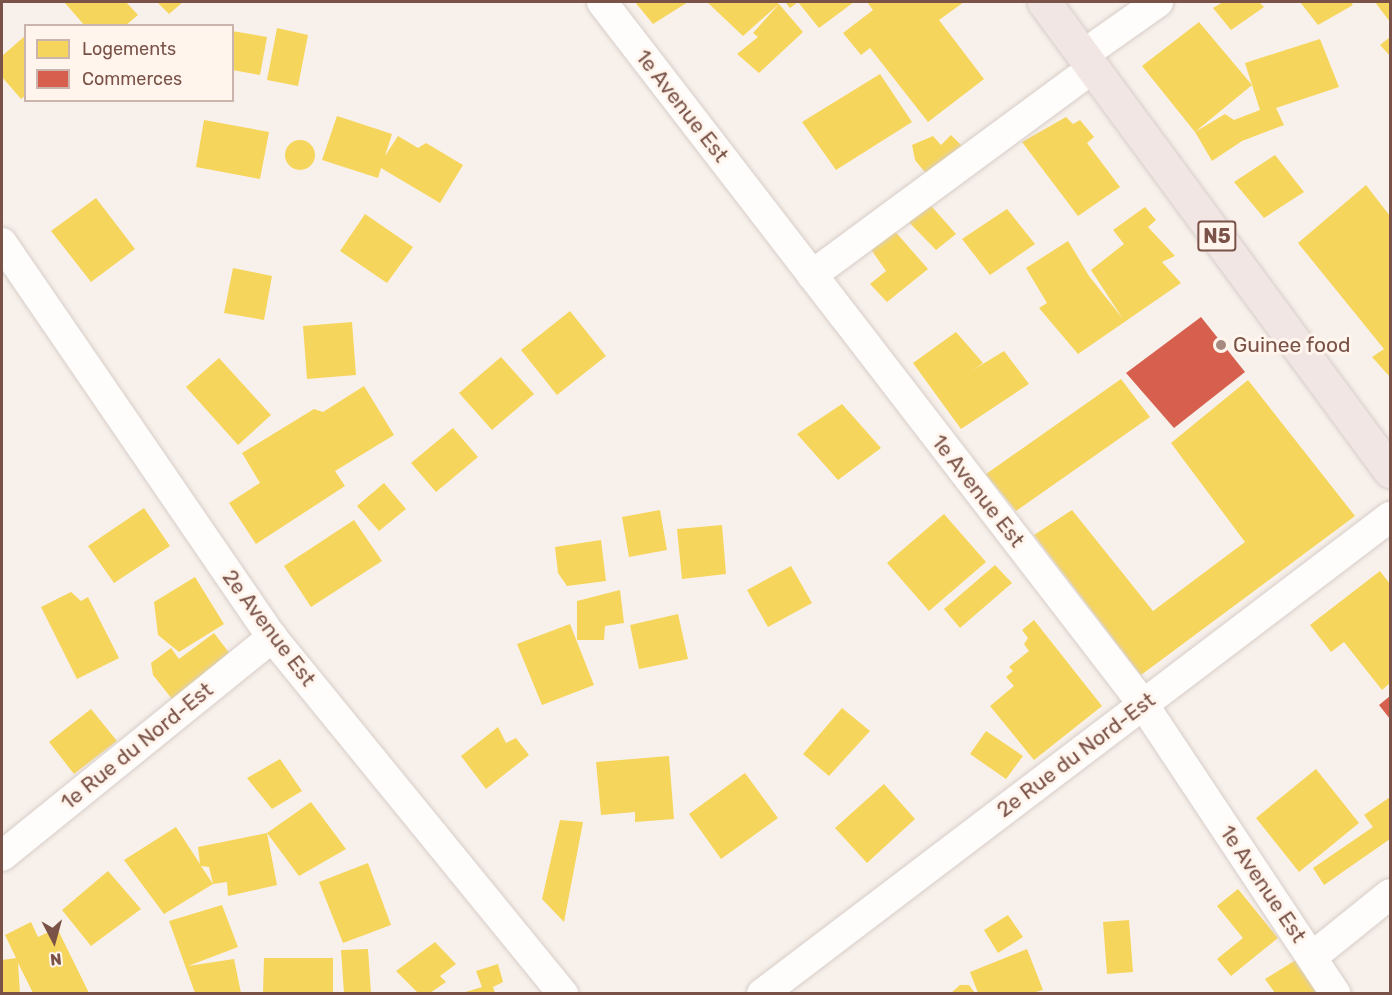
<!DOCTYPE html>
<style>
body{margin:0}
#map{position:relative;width:1392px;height:995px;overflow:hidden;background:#f8f1eb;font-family:Rubik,sans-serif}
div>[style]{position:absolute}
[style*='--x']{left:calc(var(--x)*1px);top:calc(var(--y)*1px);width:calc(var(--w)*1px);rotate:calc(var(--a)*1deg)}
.homes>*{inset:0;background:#f6d55c}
.round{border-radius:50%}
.shops>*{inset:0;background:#d6604d}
.roads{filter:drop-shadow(0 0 2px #d7cdc8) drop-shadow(0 0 2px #d7cdc8)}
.street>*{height:30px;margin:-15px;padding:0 15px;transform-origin:15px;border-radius:15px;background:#fefdfc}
.highway>*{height:33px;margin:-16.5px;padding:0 16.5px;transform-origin:16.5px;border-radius:16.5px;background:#f2e6e4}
.dots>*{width:16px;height:16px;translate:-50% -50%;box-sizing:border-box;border:3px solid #fff5ed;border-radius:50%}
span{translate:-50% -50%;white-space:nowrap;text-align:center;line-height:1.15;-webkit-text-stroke:6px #fff5ed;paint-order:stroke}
.shield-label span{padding:2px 4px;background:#fff5ed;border:2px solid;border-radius:4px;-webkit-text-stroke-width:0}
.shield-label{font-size:20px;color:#7a5247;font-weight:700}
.street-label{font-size:21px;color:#7a5247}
.poi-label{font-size:21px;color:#7a5247}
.left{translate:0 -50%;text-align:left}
.frame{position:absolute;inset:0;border:3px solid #7a5247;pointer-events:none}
.legend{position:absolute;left:24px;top:24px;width:210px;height:78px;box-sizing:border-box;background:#fff5ed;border:2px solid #cab4ab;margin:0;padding:8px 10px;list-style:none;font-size:18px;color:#7a5247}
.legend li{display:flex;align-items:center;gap:12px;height:30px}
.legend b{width:30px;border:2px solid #cab4ab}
.north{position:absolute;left:24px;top:911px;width:60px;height:60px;-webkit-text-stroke:4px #fff5ed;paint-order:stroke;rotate:174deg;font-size:16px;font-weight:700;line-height:24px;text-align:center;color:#7a5247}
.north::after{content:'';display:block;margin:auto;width:21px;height:27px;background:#7a5247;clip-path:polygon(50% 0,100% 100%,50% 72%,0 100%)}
</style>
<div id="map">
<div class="homes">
<i style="clip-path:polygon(126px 2px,138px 15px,125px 26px,85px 26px,65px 3px)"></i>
<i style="clip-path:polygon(157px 2px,183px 2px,169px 14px)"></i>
<i style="clip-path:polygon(635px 2px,688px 2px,653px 24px)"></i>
<i style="clip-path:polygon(707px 2px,776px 2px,779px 4px,803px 32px,759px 73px,737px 54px,758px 37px,753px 33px,779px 4px,743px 36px)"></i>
<i style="clip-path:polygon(785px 2px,854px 2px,819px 28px,798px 2px,790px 8px)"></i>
<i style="clip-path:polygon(867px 2px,964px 2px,939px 20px,984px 79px,928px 122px,870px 48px,861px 55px,843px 33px,873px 10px)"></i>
<i style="clip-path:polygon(1223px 2px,1259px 2px,1264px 7px,1231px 30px,1213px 8px)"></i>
<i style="clip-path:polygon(1300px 2px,1351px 2px,1353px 5px,1318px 25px)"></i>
<i style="clip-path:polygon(1375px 2px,1390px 2px,1390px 22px)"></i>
<i style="clip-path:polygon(1199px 22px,1252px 85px,1195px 132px,1225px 114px,1234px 120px,1260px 110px,1245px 63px,1320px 39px,1339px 87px,1276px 108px,1284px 125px,1242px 141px,1212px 161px,1195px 132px,1142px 66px)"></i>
<i style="clip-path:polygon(277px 28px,308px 35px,298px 86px,267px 80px)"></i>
<i style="clip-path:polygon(232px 31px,267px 37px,260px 75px,232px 70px)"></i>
<i style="clip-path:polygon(26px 35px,26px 95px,21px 99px,2px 77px,2px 56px)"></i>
<i style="clip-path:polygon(1390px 37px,1390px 56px,1380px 45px)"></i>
<i style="clip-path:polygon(880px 74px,912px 122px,836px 170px,802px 122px)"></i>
<i style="clip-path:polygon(337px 116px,392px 134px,385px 156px,398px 136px,418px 148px,426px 143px,463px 165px,440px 203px,381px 168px,378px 178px,322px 160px)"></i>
<i style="clip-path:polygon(1066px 117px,1073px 124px,1080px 120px,1094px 137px,1087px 143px,1120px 187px,1078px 216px,1022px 142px)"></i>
<i style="clip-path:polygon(204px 120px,269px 132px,260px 179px,196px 167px)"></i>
<i style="clip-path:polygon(951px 135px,964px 148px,936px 176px,924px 171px,915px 160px,912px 145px,933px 136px,941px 145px)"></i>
<i class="round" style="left:285px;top:140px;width:30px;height:30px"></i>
<i style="clip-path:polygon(1275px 155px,1304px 192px,1264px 218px,1234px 182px)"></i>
<i style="clip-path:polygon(1366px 185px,1390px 216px,1390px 377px,1372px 357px,1384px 349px,1298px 243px)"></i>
<i style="clip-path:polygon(96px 198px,135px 249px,91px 282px,51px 231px)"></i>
<i style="clip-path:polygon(925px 199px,956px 234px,936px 250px,902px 215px)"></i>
<i style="clip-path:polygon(1145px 207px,1156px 220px,1148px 227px,1175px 256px,1162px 262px,1181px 283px,1078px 354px,1039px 308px,1047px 303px,1026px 268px,1068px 241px,1089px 276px,1123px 319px,1091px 270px,1124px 244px,1113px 230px)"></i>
<i style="clip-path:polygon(1007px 209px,1035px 244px,990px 275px,962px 239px)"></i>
<i style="clip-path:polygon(365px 214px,413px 247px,387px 283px,340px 251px)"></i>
<i style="clip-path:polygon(892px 228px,928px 269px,887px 302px,870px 284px,886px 271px,868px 245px)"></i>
<i style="clip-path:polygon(233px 268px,272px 276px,264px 320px,224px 313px)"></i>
<i style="clip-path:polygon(570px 311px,606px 356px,557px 395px,521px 350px)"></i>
<i style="clip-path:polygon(352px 322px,356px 375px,307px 379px,303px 326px)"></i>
<i style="clip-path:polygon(956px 332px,983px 363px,973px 370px,1004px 351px,1029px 384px,961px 429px,913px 363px)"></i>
<i style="clip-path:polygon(501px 357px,534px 394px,492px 430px,459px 393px)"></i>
<i style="clip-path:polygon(219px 358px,271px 415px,238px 445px,186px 387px)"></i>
<i style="clip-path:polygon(1121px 379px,1150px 417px,1016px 511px,986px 474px)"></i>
<i style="clip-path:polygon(1248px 380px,1355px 516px,1141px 675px,1034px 535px,1072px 510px,1153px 611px,1245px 542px,1171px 443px)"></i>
<i style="clip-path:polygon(364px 386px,394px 435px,335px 471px,345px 486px,256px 544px,229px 503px,260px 483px,242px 453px,314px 409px,323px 412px)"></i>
<i style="clip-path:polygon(842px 404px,881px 448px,838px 480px,797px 434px)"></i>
<i style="clip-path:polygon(453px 428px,478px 457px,436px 492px,411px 463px)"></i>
<i style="clip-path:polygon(384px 483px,406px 509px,379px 531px,357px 506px)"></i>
<i style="clip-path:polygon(144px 508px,170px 546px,114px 583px,88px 546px)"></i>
<i style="clip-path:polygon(660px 510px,667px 550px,629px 557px,622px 517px)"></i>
<i style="clip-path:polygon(944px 514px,986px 562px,929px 611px,887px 563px)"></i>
<i style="clip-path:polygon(354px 520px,382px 561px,311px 607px,284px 566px)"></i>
<i style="clip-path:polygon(722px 525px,726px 574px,682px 579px,677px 529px)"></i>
<i style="clip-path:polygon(601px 540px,606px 581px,567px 586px,558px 573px,555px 547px)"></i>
<i style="clip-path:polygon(995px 565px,1012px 583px,960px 628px,944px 609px)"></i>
<i style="clip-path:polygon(791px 566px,812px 603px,768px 627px,747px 590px)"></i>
<i style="clip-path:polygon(1380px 571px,1390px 584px,1390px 683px,1382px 690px,1344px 642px,1331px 652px,1310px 625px)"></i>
<i style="clip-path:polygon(195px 577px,224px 624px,179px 652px,158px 635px,154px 602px)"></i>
<i style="clip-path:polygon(620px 590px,624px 623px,605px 626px,604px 640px,577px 640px,577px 601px)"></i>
<i style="clip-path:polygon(71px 592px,81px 601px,88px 597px,119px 658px,77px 679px,41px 607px)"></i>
<i style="clip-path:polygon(678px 614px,688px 659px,639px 669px,630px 625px)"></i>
<i style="clip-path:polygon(1034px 620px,1102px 706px,1034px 760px,990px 706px,1014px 686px,1006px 677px,1013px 671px,1009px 667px,1029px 651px,1024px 644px,1028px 638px,1022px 630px)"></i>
<i style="clip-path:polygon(570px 624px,594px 685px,542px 705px,517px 644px)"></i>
<i style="clip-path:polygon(214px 633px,234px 659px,176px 704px,153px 675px,151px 663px,171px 648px,179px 659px)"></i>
<i style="clip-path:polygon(842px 708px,870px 731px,829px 776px,803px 754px)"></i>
<i style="clip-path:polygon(91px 709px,117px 741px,74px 774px,49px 742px)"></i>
<i style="clip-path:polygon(498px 727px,506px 743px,516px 738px,529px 755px,486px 789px,461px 756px)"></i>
<i style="clip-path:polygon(986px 731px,1023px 756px,1006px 779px,970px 754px)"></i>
<i style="clip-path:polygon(669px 756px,674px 819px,635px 822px,635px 812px,601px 815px,596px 762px)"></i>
<i style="clip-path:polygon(280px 759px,302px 791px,272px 809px,247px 778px)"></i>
<i style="clip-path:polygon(1316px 769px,1359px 823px,1299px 872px,1256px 818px)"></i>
<i style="clip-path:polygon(745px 773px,778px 818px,721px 859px,689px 814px)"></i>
<i style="clip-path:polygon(884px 784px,915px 819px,867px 863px,835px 828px)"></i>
<i style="clip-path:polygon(1390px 797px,1390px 839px,1324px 885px,1313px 868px,1373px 827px,1364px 815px)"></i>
<i style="clip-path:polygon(311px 802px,346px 849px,299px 876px,267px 833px)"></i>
<i style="clip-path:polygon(560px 820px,583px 822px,564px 922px,542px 899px)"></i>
<i style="clip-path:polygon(176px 827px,200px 864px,198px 847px,267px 833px,277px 885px,228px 896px,227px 882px,213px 884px,209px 867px,201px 866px,213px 884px,164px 914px,124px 860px)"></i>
<i style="clip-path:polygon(368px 863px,391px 925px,343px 943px,319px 882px)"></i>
<i style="clip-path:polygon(108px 871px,141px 909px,91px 946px,62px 910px)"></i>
<i style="clip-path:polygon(1238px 889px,1278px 938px,1231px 976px,1217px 959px,1243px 938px,1217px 906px)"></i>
<i style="clip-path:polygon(222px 905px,238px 947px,188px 966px,234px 959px,241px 993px,195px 993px,169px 921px)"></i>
<i style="clip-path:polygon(1008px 915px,1023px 937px,998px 953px,984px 930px)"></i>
<i style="clip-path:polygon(1129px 920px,1133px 972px,1107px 974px,1103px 922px)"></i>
<i style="clip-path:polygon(31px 922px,38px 937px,57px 928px,89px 993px,33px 993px,18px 963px,20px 993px,2px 993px,2px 960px,16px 958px,5px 935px)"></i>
<i style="clip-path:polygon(435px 942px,456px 964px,440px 976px,446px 982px,430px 993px,418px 993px,396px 971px)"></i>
<i style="clip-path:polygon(368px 949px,371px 993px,344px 993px,341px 950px)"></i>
<i style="clip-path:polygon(1027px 949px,1043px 990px,1032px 993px,978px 993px,970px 972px)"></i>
<i style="clip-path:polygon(264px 958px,333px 958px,333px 993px,263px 993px)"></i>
<i style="clip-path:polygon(1299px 958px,1322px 993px,1275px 993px,1265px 979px)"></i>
<i style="clip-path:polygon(498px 964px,503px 982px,493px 987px,495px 993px,462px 993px,482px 987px,476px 971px)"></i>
<i style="clip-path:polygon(960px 985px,969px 985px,975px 993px,951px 993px)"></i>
</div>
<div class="shops">
<i style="clip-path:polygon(1201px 317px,1245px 372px,1174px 428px,1126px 373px)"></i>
<i style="clip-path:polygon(1390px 696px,1390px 719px,1379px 705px)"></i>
</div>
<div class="roads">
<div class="street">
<i style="--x:602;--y:2;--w:886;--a:52.38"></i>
<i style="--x:1143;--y:704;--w:348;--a:56.4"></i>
<i style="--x:1083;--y:55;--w:92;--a:-35.2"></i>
<i style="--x:2;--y:243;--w:478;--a:55.6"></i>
<i style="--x:272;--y:637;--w:461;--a:50.8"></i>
<i style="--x:812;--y:275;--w:349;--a:-36.4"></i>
<i style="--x:2;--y:856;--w:348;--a:-39"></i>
<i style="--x:1312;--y:957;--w:100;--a:-38.9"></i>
<i style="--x:762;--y:994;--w:789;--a:-37.22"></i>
</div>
<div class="highway">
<i style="--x:1044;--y:2;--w:583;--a:53.58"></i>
</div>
</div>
<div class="dots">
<i style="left:1221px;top:345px;background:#a68a80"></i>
</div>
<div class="shield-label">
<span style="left:1217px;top:236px">N5</span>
</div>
<div class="street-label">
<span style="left:682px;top:106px;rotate:52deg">1e Avenue Est</span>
<span style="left:978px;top:491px;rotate:52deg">1e Avenue Est</span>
<span style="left:269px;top:628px;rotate:53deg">2e Avenue Est</span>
<span style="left:137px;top:746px;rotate:-39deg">1e Rue du Nord-Est</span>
<span style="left:1076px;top:755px;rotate:-37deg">2e Rue du Nord-Est</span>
<span style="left:1263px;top:884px;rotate:56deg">1e Avenue Est</span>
</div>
<div class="poi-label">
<span class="left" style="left:1233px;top:345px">Guinee food</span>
</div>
<div class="frame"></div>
<ul class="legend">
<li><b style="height:16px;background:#f6d55c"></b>Logements</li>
<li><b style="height:16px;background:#d6604d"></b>Commerces</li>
</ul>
<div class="north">N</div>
</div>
